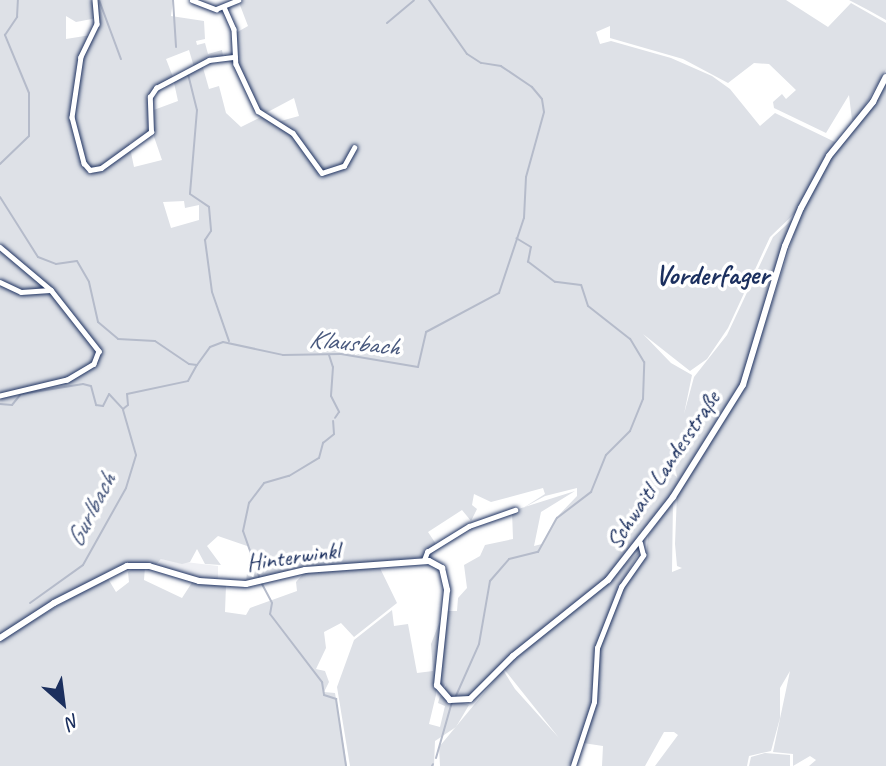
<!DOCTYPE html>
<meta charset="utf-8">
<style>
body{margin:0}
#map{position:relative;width:886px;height:766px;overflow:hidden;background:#fff;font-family:Caveat,sans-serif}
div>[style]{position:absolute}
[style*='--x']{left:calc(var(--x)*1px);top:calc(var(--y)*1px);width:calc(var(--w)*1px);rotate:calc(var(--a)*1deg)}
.built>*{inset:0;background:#eff0f4}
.green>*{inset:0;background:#dee1e7}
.stream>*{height:2px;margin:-1px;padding:0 1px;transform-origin:1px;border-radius:1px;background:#b5bbca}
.roads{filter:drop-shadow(0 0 2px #1b2f5e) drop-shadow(0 0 2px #1b2f5e)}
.street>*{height:4.5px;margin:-2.25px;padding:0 2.25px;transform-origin:2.25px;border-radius:2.25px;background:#fff}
.secondary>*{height:6px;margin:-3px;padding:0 3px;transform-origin:3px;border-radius:3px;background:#fff}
span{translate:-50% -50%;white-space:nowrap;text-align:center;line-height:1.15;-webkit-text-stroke:7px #fff;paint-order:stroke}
.street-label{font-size:24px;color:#1b2f5e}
.water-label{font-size:26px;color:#49597e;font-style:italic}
.quarter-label{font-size:28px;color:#1b2f5e;font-weight:700}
.north{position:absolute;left:28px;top:668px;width:70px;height:70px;-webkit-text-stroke:5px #fff;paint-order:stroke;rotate:152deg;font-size:19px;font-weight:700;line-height:28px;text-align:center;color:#1b2f5e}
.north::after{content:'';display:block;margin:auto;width:24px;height:32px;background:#1b2f5e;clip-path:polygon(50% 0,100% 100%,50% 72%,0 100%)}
</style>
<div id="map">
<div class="built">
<i style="clip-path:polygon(161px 559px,218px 566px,218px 582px,155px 567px)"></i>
</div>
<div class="green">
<i style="clip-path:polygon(evenodd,0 0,173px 0,171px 16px,204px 21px,205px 39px,196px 41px,197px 45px,205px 43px,208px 54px,222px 50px,223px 56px,202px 64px,209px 89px,219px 86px,226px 113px,241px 127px,263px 116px,235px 62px,234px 34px,248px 26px,238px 0,786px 0,828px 27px,851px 3px,886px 23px,886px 70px,857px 119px,852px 120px,849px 95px,826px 133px,774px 108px,773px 102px,782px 94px,786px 99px,796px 90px,769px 64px,754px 63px,728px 83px,683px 59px,610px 38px,610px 26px,596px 32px,600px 44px,611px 41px,671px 58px,712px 76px,730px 89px,760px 126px,775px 113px,835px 142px,798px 210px,770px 237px,728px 328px,707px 359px,690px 371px,643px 334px,671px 363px,692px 375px,684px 414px,694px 377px,727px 335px,773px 237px,794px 218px,741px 384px,671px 495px,606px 578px,472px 696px,454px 699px,444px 691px,446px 684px,442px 689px,439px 683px,447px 611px,457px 611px,458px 598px,467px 588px,464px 565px,480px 556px,485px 545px,513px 539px,512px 511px,575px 491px,541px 512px,534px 546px,542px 544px,555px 519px,577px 496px,577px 488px,545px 496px,523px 508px,545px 494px,543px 488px,491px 502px,474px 494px,472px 505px,477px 509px,471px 521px,462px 510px,428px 532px,436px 544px,423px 557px,246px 582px,250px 547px,218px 536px,207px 546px,221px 565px,205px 564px,197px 549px,190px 562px,182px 564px,161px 559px,156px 565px,116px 567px,0 635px,0 284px,17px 293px,51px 292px,94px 341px,54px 291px,23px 291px,0 281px,0 0,66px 16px,76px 22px,97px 18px,91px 35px,66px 39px,66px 16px,0 0,189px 50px,194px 67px,173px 77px,166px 59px,189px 50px,0 0,173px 78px,178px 101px,151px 111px,156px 88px,173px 78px,0 0,294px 98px,299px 116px,277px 122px,264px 114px,294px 98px,0 0,152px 131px,162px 160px,134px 167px,129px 143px,152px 131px,0 0,184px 201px,185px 208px,199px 205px,199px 220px,171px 228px,163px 202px,184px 201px)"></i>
<i style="clip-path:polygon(849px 0,886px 0,886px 20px,868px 10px)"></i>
<i style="clip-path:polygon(886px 83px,886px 766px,809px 766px,816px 760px,810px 756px,793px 766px,793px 754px,773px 752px,790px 671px,780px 688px,780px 718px,771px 751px,749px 756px,747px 766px,655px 766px,678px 735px,674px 732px,664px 732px,645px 766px,602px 766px,603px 746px,583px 743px,596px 702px,599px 649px,619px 595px,646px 557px,648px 536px,673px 500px,672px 572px,682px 568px,677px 566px,675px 544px,677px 494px,745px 386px,800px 216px,837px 148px)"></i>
<i style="clip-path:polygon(640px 551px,617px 591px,595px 648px,592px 701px,572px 766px,440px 766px,439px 747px,503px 670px,515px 689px,559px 738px,504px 669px)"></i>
<i style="clip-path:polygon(135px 567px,145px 567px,144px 580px,182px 598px,193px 581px,226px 585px,225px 612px,246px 615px,250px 608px,297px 591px,296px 582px,304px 573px,380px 568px,397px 603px,354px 637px,341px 623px,324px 632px,326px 648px,316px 669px,325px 671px,329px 682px,324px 692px,335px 693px,347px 766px,0 766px,0 640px,107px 577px,116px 592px,129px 582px,128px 572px)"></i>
<i style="clip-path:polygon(392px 610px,394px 626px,408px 624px,417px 673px,433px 671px,431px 644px,440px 621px,436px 695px,429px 724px,440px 727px,445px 706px,438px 703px,440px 696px,469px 705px,456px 727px,435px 741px,434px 766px,350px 766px,337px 687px,354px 640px)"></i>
<i style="clip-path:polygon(765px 753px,790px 755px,790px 766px,749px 766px,751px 757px)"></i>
</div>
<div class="stream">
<i style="--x:99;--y:0;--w:63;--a:69.6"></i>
<i style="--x:173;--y:0;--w:47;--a:86.3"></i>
<i style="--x:387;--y:23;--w:35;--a:-40"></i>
<i style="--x:188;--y:74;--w:37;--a:76"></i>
<i style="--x:197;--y:110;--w:84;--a:94.8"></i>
<i style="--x:190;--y:194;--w:23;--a:34"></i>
<i style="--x:209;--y:207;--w:24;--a:85"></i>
<i style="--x:211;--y:231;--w:11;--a:124"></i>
<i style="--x:205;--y:240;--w:52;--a:82.3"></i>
<i style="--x:212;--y:292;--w:52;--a:70.9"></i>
<i style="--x:0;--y:164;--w:40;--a:-44"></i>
<i style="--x:29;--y:136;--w:43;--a:-90"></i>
<i style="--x:29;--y:93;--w:63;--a:-112.5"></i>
<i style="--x:5;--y:35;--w:22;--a:-56"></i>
<i style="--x:17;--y:17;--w:17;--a:-87"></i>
<i style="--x:0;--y:197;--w:71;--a:57.7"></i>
<i style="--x:38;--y:257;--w:19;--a:21"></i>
<i style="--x:56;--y:264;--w:21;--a:-8"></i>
<i style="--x:77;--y:261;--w:24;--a:60"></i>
<i style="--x:89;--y:282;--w:41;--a:77.3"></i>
<i style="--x:98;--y:322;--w:26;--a:40"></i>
<i style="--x:118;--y:339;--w:37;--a:3"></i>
<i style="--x:155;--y:341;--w:41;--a:34.1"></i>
<i style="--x:189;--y:364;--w:8;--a:7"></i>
<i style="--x:197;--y:365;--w:22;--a:-54"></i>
<i style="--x:210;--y:347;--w:14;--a:-21"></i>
<i style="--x:223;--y:342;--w:61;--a:12.2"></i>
<i style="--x:283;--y:355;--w:58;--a:-1"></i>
<i style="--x:341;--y:354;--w:78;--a:9.6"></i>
<i style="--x:418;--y:367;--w:36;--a:-77"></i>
<i style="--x:426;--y:332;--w:83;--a:-28.1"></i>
<i style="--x:499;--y:293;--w:79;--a:-71.6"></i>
<i style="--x:524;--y:218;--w:41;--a:-87.2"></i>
<i style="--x:526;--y:177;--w:67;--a:-74.5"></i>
<i style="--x:544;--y:112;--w:13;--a:-99"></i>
<i style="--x:542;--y:99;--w:16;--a:-130"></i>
<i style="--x:532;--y:87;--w:37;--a:-146"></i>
<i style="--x:501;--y:66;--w:20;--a:-171"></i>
<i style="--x:481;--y:63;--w:17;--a:-147"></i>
<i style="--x:467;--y:54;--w:66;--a:-125.1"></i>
<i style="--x:329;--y:355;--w:13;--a:72"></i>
<i style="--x:333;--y:367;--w:29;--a:94"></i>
<i style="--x:331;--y:396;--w:18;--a:63"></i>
<i style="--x:339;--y:412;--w:7;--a:124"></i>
<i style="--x:0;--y:404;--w:12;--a:5"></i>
<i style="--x:12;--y:405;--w:14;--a:-51"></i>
<i style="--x:21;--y:394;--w:63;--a:-9.2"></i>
<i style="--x:83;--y:384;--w:8;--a:14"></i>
<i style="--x:91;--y:386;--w:20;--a:75"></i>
<i style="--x:96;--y:405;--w:7;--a:8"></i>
<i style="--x:103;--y:406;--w:13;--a:-63"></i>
<i style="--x:109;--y:394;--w:21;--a:47"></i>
<i style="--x:123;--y:409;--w:6;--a:-39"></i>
<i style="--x:128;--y:405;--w:11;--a:-95"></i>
<i style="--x:127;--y:394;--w:62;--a:-12"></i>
<i style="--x:188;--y:381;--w:18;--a:-61"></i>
<i style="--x:260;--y:579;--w:51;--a:-109.5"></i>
<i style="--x:243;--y:531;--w:29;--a:-78"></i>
<i style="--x:249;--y:503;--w:25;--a:-53"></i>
<i style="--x:264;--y:483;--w:26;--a:-16"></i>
<i style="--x:289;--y:476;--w:35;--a:-31"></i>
<i style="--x:319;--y:458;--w:16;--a:-75"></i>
<i style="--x:323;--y:443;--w:14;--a:-39"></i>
<i style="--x:334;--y:434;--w:13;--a:-94"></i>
<i style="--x:262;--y:584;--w:21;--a:62"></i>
<i style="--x:272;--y:603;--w:11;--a:100"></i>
<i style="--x:270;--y:614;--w:86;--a:52.6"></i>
<i style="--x:322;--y:682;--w:13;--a:81"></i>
<i style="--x:324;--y:695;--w:13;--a:18"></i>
<i style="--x:336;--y:699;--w:68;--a:81.5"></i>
<i style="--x:30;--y:603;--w:65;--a:-35.6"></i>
<i style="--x:83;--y:565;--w:88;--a:-60.8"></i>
<i style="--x:126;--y:488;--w:34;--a:-73"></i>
<i style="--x:136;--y:455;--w:47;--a:-106.1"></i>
<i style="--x:455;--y:698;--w:59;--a:-66"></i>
<i style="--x:479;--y:644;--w:64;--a:-80.1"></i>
<i style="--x:490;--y:581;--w:29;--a:-49"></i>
<i style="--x:509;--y:559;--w:30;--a:-14"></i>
<i style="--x:538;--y:552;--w:39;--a:-61"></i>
<i style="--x:557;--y:518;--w:43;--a:-37.4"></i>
<i style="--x:591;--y:492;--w:40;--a:-68"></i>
<i style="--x:606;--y:455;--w:34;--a:-45"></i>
<i style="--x:630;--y:431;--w:35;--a:-68"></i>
<i style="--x:643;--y:399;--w:37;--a:-88"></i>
<i style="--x:644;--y:362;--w:27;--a:-121"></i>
<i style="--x:630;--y:339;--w:53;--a:-141.8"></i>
<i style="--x:588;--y:306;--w:22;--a:-108"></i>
<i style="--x:581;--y:285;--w:26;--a:-173"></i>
<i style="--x:555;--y:282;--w:34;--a:-143"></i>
<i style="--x:528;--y:262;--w:15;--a:-79"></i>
<i style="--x:531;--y:247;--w:17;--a:-149"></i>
<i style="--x:436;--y:758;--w:58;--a:-74.1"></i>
<i style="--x:432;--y:766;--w:2;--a:-63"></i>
</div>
<div class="roads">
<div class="street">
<i style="--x:95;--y:0;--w:24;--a:85"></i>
<i style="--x:97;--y:24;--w:37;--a:116"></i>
<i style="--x:81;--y:57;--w:61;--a:98.5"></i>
<i style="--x:72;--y:117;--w:48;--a:75.4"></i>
<i style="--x:84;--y:163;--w:9;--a:49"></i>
<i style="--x:90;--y:170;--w:11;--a:-10"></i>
<i style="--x:101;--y:168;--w:62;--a:-35.8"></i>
<i style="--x:151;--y:132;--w:35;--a:-92"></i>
<i style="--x:150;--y:97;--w:11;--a:-56"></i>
<i style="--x:156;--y:88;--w:60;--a:-27.8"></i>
<i style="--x:209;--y:60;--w:26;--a:-7"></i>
<i style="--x:192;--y:0;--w:26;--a:21"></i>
<i style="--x:216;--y:9;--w:24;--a:-22"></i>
<i style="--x:224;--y:7;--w:24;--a:66"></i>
<i style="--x:234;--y:29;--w:35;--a:87"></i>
<i style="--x:236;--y:64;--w:52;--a:64.9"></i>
<i style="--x:258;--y:111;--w:41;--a:32.2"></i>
<i style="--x:293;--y:133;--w:49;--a:54.1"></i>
<i style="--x:322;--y:173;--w:23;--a:-18"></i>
<i style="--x:344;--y:166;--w:21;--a:-61"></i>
<i style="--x:0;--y:247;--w:67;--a:40.1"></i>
<i style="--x:51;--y:290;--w:78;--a:51.8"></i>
<i style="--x:99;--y:351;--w:14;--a:111"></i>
<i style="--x:94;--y:364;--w:31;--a:149"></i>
<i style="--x:67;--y:380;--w:69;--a:166.6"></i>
<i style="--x:0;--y:282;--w:23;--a:25"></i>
<i style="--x:21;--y:292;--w:29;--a:-4"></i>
<i style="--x:424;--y:560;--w:9;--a:-69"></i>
<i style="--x:427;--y:552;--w:49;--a:-31.8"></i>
<i style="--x:469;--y:526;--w:49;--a:-19.2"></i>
<i style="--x:573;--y:766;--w:67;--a:-71.8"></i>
<i style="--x:594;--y:702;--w:54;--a:-86.8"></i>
<i style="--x:597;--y:648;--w:66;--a:-68.5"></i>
<i style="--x:621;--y:587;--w:39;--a:-55"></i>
<i style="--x:643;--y:555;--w:12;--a:-104"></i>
</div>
<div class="secondary">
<i style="--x:0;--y:638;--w:64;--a:-32.9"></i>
<i style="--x:54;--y:603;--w:82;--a:-26.9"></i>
<i style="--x:127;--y:566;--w:22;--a:0"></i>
<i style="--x:149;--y:566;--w:52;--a:16.7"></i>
<i style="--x:199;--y:581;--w:47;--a:3.7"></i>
<i style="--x:246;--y:584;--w:61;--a:-13.3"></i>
<i style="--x:305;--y:570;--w:124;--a:-4.2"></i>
<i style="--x:429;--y:561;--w:15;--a:28"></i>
<i style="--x:442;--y:568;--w:23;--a:77"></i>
<i style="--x:447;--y:590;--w:96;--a:96"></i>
<i style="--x:437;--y:685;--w:20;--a:49"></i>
<i style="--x:450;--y:700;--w:20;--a:-3"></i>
<i style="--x:470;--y:699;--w:61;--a:-45"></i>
<i style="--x:513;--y:656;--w:122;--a:-38.7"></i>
<i style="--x:608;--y:580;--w:105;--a:-51.9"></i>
<i style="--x:673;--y:497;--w:132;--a:-58"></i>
<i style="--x:743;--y:385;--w:145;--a:-73.2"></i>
<i style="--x:785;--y:246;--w:41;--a:-67.2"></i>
<i style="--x:801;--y:208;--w:59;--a:-61.7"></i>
<i style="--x:829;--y:156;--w:70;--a:-50.8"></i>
<i style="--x:873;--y:102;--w:28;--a:-63"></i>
</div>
</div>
<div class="street-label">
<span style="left:663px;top:470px;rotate:-56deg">Schwaitl Landesstraße</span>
<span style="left:293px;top:557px;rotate:-8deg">Hinterwinkl</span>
</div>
<div class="water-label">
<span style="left:354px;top:343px;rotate:5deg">Klausbach</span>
<span style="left:91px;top:510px;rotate:-63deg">Gurlbach</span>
</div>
<div class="quarter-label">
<span style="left:712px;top:275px">Vorderfager</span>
</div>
<div class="north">N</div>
</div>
